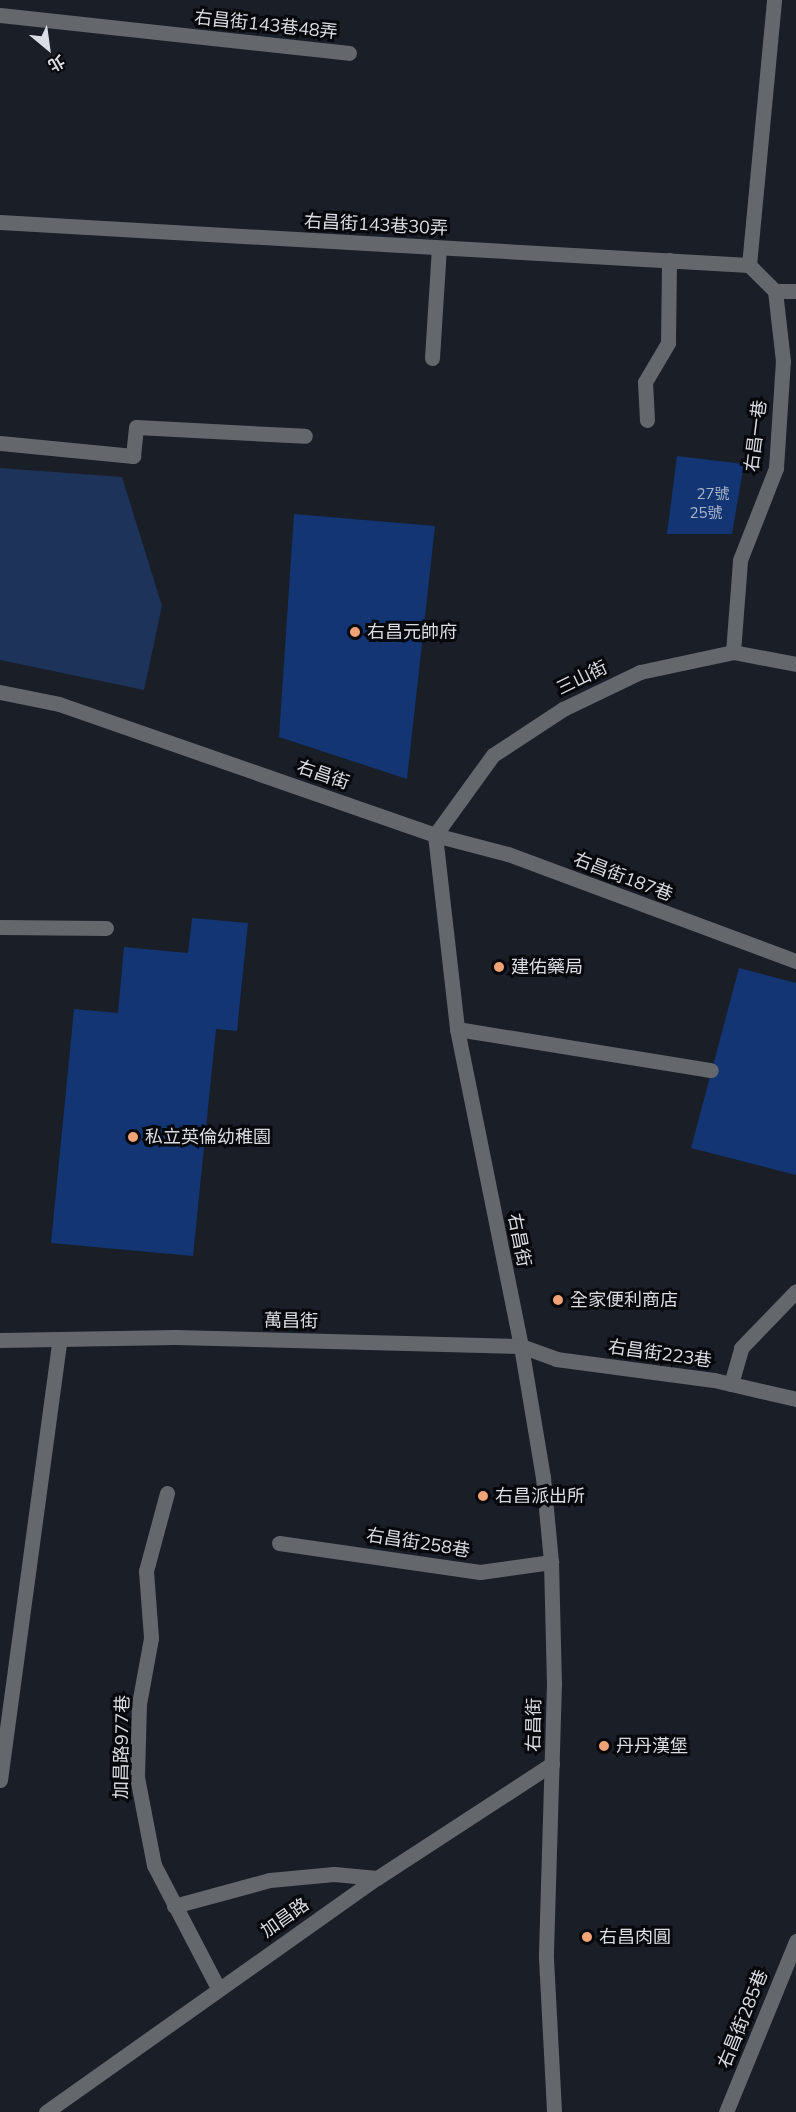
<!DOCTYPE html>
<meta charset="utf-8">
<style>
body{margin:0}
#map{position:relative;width:796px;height:2112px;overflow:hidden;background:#191e27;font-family:Mulish,"Noto Sans TC",sans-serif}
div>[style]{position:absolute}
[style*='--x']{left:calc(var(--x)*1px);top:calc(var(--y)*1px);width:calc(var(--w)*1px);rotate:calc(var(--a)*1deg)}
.green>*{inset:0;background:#1e3359}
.building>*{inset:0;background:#133573}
.minor>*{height:15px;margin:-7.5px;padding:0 7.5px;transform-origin:7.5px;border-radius:7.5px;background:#64676c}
.dots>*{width:16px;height:16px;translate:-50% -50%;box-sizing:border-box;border:3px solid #06080c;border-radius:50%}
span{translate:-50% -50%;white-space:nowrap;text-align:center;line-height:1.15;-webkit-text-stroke:6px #06080c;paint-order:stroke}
.number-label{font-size:15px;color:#a8b4c8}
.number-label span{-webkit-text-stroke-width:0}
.street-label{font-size:18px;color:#dadee4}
.poi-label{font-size:18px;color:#dadee4}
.left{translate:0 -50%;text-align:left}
.north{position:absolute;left:18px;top:18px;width:60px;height:60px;-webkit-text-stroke:4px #06080c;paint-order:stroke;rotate:151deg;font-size:16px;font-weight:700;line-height:24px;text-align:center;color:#dadee4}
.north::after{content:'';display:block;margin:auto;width:21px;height:27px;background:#dadee4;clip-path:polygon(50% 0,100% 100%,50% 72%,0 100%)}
</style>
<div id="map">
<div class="green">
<i style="clip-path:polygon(0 468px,122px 477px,162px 606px,144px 690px,0 660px)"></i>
</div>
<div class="building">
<i style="clip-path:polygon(677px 456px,744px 464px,732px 534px,667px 534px)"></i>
<i style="clip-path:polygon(294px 514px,435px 526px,407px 779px,279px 737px)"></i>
<i style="clip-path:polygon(192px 918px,248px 923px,237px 1031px,216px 1029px,193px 1256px,51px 1243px,74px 1009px,118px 1013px,124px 947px,188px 953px)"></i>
<i style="clip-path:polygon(739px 968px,796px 983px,796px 1175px,691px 1148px)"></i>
</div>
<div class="minor">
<i style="--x:0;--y:15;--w:351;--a:6.2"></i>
<i style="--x:0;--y:222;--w:750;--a:3.29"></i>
<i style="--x:775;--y:291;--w:21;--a:0"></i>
<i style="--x:432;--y:358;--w:110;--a:-86.4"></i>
<i style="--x:647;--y:420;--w:38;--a:-93"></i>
<i style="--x:645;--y:382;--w:45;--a:-59.5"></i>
<i style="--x:668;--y:343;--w:83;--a:-89.3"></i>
<i style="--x:0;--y:443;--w:134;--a:5.6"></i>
<i style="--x:133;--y:456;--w:29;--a:-84"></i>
<i style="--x:136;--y:427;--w:169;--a:3"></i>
<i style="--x:733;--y:652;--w:92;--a:-85.6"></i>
<i style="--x:740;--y:560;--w:99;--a:-68.6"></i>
<i style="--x:776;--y:468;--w:107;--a:-86.3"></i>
<i style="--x:783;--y:361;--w:70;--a:-96.5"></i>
<i style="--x:775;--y:291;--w:37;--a:-135"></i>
<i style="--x:749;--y:265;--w:266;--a:-84.6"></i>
<i style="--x:0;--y:692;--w:60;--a:11.5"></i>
<i style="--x:59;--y:704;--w:398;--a:19.2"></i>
<i style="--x:435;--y:835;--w:75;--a:14.6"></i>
<i style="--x:508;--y:854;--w:307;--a:20.4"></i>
<i style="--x:435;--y:835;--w:195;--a:83.5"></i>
<i style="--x:457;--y:1029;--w:323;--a:78.6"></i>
<i style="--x:521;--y:1346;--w:133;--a:80.5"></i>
<i style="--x:543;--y:1477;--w:85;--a:84.6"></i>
<i style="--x:551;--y:1562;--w:121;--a:88.6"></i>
<i style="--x:554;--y:1683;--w:275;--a:91.7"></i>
<i style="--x:546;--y:1958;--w:154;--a:87"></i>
<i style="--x:435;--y:835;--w:99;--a:-54.1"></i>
<i style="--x:493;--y:755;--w:84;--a:-33.3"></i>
<i style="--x:563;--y:709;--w:85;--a:-25.7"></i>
<i style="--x:640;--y:672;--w:95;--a:-12.1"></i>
<i style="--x:733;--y:652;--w:64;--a:10.8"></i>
<i style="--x:0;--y:927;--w:106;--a:0.5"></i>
<i style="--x:457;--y:1029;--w:257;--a:9.2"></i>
<i style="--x:0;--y:1340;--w:175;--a:-1"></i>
<i style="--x:175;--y:1337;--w:346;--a:1.5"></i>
<i style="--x:521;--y:1346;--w:37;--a:20"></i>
<i style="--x:556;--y:1359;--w:159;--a:7.6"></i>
<i style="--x:714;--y:1380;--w:84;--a:13"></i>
<i style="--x:731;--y:1384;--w:37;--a:-74"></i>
<i style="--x:741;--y:1348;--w:79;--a:-46"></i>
<i style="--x:167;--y:1493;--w:81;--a:105.1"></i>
<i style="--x:146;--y:1571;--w:67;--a:85.7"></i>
<i style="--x:151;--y:1638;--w:67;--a:100.3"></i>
<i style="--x:139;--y:1704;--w:73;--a:91.6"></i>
<i style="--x:137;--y:1777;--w:90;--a:79.1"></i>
<i style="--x:154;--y:1865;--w:139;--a:62.5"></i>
<i style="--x:279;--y:1543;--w:203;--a:8.2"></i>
<i style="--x:480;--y:1572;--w:72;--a:-8"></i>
<i style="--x:0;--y:1780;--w:445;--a:-82.3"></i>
<i style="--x:174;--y:1906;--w:99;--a:-15.2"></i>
<i style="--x:270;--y:1880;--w:64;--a:-5.4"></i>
<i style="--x:334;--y:1874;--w:43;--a:5.3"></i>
<i style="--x:46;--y:2112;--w:405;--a:-35.3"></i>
<i style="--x:377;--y:1878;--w:209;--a:-33.1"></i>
<i style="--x:726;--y:2112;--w:185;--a:-67.7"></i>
</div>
<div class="dots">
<i style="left:355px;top:632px;background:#efa376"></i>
<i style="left:499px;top:967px;background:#efa376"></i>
<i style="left:133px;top:1137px;background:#efa376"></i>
<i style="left:558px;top:1300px;background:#efa376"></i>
<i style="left:483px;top:1496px;background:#efa376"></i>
<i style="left:604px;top:1746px;background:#efa376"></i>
<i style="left:587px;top:1937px;background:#efa376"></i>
</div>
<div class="number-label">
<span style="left:713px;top:494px">27號</span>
<span style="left:706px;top:513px">25號</span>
</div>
<div class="street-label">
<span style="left:266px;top:25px;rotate:6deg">右昌街143巷48弄</span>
<span style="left:376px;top:225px;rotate:3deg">右昌街143巷30弄</span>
<span style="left:756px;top:436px;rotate:-83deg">右昌一巷</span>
<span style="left:582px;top:678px;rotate:-26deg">三山街</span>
<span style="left:323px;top:775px;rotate:19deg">右昌街</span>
<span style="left:623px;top:877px;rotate:21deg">右昌街187巷</span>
<span style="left:519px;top:1240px;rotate:79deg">右昌街</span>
<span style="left:291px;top:1321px;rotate:1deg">萬昌街</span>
<span style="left:660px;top:1354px;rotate:8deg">右昌街223巷</span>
<span style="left:418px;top:1543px;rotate:9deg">右昌街258巷</span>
<span style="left:534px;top:1725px;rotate:-89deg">右昌街</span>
<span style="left:122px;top:1747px;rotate:-89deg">加昌路977巷</span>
<span style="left:285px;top:1918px;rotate:-35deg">加昌路</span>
<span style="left:743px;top:2019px;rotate:-68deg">右昌街285巷</span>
</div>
<div class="poi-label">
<span class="left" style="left:367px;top:632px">右昌元帥府</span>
<span class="left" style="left:511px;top:967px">建佑藥局</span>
<span class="left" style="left:145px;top:1137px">私立英倫幼稚園</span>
<span class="left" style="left:570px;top:1300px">全家便利商店</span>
<span class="left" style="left:495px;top:1496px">右昌派出所</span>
<span class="left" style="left:616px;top:1746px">丹丹漢堡</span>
<span class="left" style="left:599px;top:1937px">右昌肉圓</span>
</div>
<div class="north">北</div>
</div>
